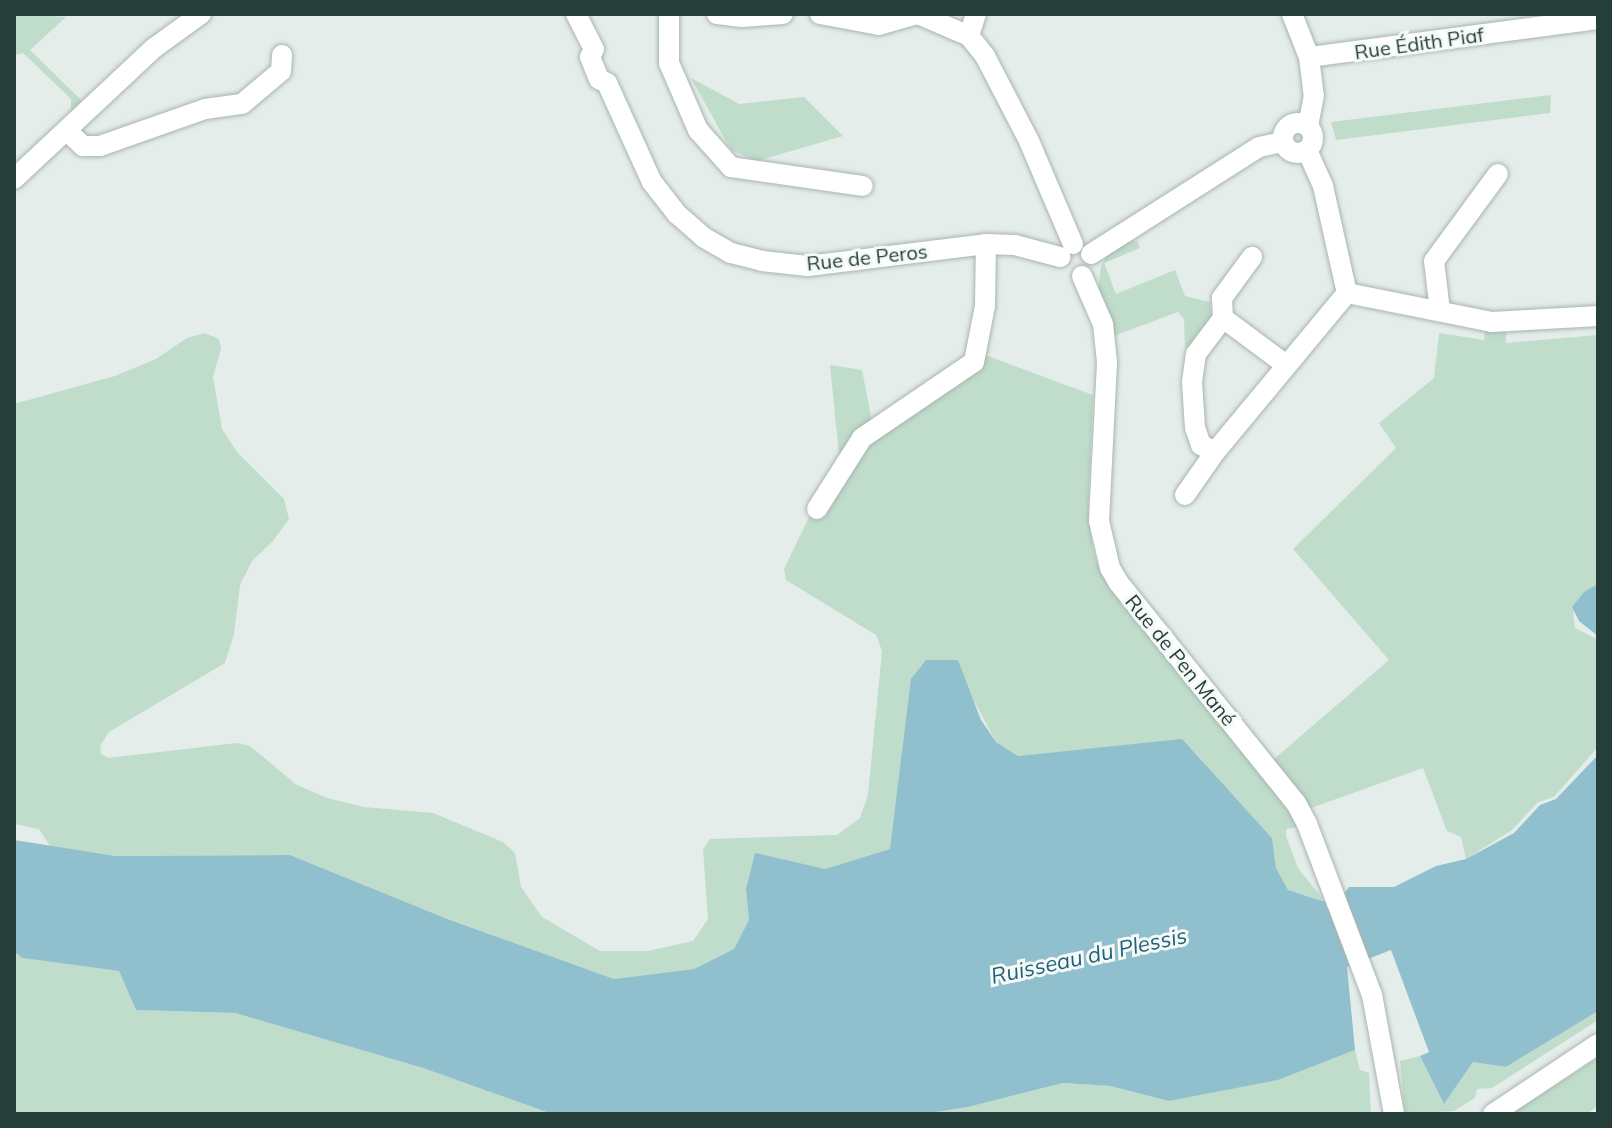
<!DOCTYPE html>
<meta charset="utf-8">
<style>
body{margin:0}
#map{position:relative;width:1612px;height:1128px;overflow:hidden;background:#e5edea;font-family:Mulish,sans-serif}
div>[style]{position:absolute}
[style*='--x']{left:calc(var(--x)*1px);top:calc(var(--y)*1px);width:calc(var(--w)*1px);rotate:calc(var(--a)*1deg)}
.green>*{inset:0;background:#bfddca}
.water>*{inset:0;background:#90bfce}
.roads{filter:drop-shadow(0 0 2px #a8b5b1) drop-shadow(0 0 2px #a8b5b1)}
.minor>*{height:20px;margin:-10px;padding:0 10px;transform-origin:10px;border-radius:10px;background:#fff}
.minor>.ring{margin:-10px;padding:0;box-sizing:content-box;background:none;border:20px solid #fff;border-radius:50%}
span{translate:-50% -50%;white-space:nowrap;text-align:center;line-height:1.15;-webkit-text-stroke:6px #f5faf8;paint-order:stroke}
.street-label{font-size:20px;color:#253e39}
.water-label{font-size:22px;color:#226177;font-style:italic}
.frame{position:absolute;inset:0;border:16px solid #253e39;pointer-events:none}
</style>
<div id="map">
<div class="green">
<i style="clip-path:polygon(14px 14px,66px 17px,30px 50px,82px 101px,71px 112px,71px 99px,23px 53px,14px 55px)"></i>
<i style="clip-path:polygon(691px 78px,739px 104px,804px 97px,843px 136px,757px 161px,731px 150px)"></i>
<i style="clip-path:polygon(1551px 95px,1550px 113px,1336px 140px,1331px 122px)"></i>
<i style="clip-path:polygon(1137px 241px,1140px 248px,1104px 263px,1116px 294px,1175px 270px,1185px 296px,1210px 302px,1211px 324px,1193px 348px,1185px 347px,1184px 319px,1178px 312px,1114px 336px,1098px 291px,1101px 266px,1110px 250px,1124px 242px)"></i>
<i style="clip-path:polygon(1485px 331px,1506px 332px,1506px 343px,1598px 335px,1598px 584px,1585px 591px,1573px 608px,1575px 628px,1598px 640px,1598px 747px,1554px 797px,1538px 802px,1512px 830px,1466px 859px,1461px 837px,1447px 831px,1423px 768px,1311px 808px,1273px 760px,1389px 660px,1293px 549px,1396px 448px,1379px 423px,1434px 378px,1439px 333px,1484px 340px)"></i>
<i style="clip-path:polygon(205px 333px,219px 339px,221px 349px,213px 377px,222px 429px,237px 452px,284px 499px,289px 519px,273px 541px,252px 561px,240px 585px,234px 634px,225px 663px,109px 732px,100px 746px,101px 754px,108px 758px,237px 743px,250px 746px,297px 785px,327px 798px,364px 807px,433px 813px,503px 842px,515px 853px,521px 887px,542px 917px,600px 951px,648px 951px,693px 941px,708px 919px,703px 849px,710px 839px,837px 835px,860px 818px,868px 795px,882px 651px,876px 635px,786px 580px,784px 569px,839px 455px,830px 365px,862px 370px,875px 436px,988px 356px,1093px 395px,1088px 510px,1093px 550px,1098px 566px,1157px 647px,1280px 799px,1298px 827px,1286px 829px,1286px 836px,1298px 868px,1325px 902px,1288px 890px,1276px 868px,1272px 838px,1182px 740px,1018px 756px,996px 742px,964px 682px,890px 849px,825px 869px,755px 854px,746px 889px,749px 920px,734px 949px,694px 969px,614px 979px,450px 920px,290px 855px,116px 856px,50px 846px,39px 829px,14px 824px,14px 404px,115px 376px,156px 359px,187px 338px)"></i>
<i style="clip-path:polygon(14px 951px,22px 958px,119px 971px,136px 1010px,235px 1013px,423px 1068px,552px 1114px,14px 1114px)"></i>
<i style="clip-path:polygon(1598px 1011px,1598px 1020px,1492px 1088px,1477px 1089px,1475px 1098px,1454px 1111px,1405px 1114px,1400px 1061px,1420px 1056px,1444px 1104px,1473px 1062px,1506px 1067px)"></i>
<i style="clip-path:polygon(1355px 1050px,1360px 1070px,1369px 1073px,1371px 1114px,923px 1114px,968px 1107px,1063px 1083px,1110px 1086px,1169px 1101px,1278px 1080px)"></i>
<i style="clip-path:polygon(1598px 1058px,1598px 1106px,1586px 1114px,1511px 1114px)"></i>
</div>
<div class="water">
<i style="clip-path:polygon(1598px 584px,1598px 636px,1579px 621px,1572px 607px,1585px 591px)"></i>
<i style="clip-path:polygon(926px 660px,958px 660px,981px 720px,996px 742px,1018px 756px,1182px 739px,1272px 838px,1276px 868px,1288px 890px,1325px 902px,1327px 908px,1336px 905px,1349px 887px,1394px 887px,1436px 866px,1466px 859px,1514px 833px,1540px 805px,1556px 799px,1598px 755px,1598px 1011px,1506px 1067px,1473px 1062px,1444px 1104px,1420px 1056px,1429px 1052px,1391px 950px,1347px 967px,1355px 1050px,1278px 1080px,1169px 1101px,1110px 1086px,1063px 1083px,968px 1107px,923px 1114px,552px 1114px,423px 1068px,235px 1013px,136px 1010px,119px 971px,22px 958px,14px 951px,14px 840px,116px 856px,290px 855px,450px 920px,614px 979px,694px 969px,734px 949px,749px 920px,746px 889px,755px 853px,825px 869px,890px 849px,911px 679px)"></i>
</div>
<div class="roads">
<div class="minor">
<i style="--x:576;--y:14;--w:39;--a:63"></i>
<i style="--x:594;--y:49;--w:9;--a:117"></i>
<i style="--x:590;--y:57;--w:24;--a:68"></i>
<i style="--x:599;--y:79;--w:9;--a:27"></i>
<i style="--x:607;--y:83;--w:109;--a:65.6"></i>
<i style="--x:652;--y:182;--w:41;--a:52"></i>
<i style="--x:677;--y:214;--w:35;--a:41"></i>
<i style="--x:703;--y:237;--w:32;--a:30"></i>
<i style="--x:731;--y:253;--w:32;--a:14"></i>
<i style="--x:762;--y:261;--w:46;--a:6.2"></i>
<i style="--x:808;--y:266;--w:179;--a:-7"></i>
<i style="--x:986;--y:244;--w:29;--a:2"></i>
<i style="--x:1015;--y:245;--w:47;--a:14.9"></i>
<i style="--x:669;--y:14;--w:49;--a:90"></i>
<i style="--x:669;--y:63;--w:73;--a:66.6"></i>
<i style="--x:698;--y:130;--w:50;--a:48.3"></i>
<i style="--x:731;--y:167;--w:133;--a:8.2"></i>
<i style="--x:717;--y:14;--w:25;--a:7"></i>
<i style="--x:742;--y:17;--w:41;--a:-4.2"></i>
<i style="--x:820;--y:14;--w:60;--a:10.6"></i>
<i style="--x:879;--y:25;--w:40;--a:-16"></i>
<i style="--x:918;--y:14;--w:56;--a:23.3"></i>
<i style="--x:976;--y:14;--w:23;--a:108"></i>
<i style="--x:969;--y:36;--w:26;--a:51"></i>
<i style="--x:985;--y:56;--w:96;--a:62.6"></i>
<i style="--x:1029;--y:141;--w:112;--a:66.9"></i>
<i style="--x:1292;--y:14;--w:46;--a:68.4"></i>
<i style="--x:1309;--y:57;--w:38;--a:83"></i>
<i style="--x:1314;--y:95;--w:32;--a:101"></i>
<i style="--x:1309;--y:57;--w:291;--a:-7.5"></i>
<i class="ring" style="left:1283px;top:123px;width:10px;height:10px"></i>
<i style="--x:68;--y:132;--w:21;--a:43"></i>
<i style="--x:83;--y:146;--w:17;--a:0"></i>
<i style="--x:100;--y:146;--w:111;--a:-19.4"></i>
<i style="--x:205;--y:109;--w:37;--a:-8"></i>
<i style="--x:242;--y:104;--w:51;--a:-40.2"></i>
<i style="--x:281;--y:71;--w:16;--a:-86"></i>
<i style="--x:1307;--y:150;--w:39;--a:66"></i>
<i style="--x:1323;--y:186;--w:110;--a:77.4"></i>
<i style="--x:14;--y:179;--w:192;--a:-43.1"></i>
<i style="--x:154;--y:48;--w:58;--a:-35.9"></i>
<i style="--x:1091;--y:254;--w:199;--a:-32.5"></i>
<i style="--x:1259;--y:147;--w:25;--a:-12"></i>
<i style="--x:1082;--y:276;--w:52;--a:66.4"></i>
<i style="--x:1103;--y:324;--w:39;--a:84"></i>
<i style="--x:1107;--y:363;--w:158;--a:92.9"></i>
<i style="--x:1099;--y:521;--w:48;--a:76.8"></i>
<i style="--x:1110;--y:568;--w:16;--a:60"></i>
<i style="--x:1118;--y:582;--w:284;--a:51.2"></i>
<i style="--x:1296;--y:803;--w:24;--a:62"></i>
<i style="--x:1307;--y:824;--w:183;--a:69.2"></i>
<i style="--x:1372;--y:995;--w:121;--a:79.5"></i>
<i style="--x:1347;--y:293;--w:148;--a:11.3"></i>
<i style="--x:1492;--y:322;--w:106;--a:-3.2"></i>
<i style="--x:1440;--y:311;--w:50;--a:-96.8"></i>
<i style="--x:1434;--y:261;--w:108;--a:-53.7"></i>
<i style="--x:1223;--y:318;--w:77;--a:36.6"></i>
<i style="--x:1215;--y:452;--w:207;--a:-50.3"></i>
<i style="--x:1185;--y:495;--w:52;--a:-55.1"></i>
<i style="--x:1215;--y:452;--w:16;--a:-153"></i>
<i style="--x:1201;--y:445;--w:18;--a:-109"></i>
<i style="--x:1195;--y:428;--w:46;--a:-93.7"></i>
<i style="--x:1192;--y:382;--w:28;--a:-82"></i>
<i style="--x:1196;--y:354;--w:45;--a:-53.1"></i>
<i style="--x:1223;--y:318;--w:20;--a:-93"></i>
<i style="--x:1222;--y:298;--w:51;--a:-53.8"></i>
<i style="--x:817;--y:509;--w:84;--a:-57.6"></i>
<i style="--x:862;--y:438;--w:135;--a:-34.2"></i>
<i style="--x:974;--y:362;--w:57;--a:-78.9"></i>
<i style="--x:985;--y:306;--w:62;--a:-89.1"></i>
<i style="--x:1493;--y:1114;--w:126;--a:-33.7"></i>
</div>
</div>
<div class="street-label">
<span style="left:1419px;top:43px;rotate:-8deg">Rue Édith Piaf</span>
<span style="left:867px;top:257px;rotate:-6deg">Rue de Peros</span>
<span style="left:1181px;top:660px;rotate:51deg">Rue de Pen Mané</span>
</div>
<div class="water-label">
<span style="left:1089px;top:956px;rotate:-12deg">Ruisseau du Plessis</span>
</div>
<div class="frame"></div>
</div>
